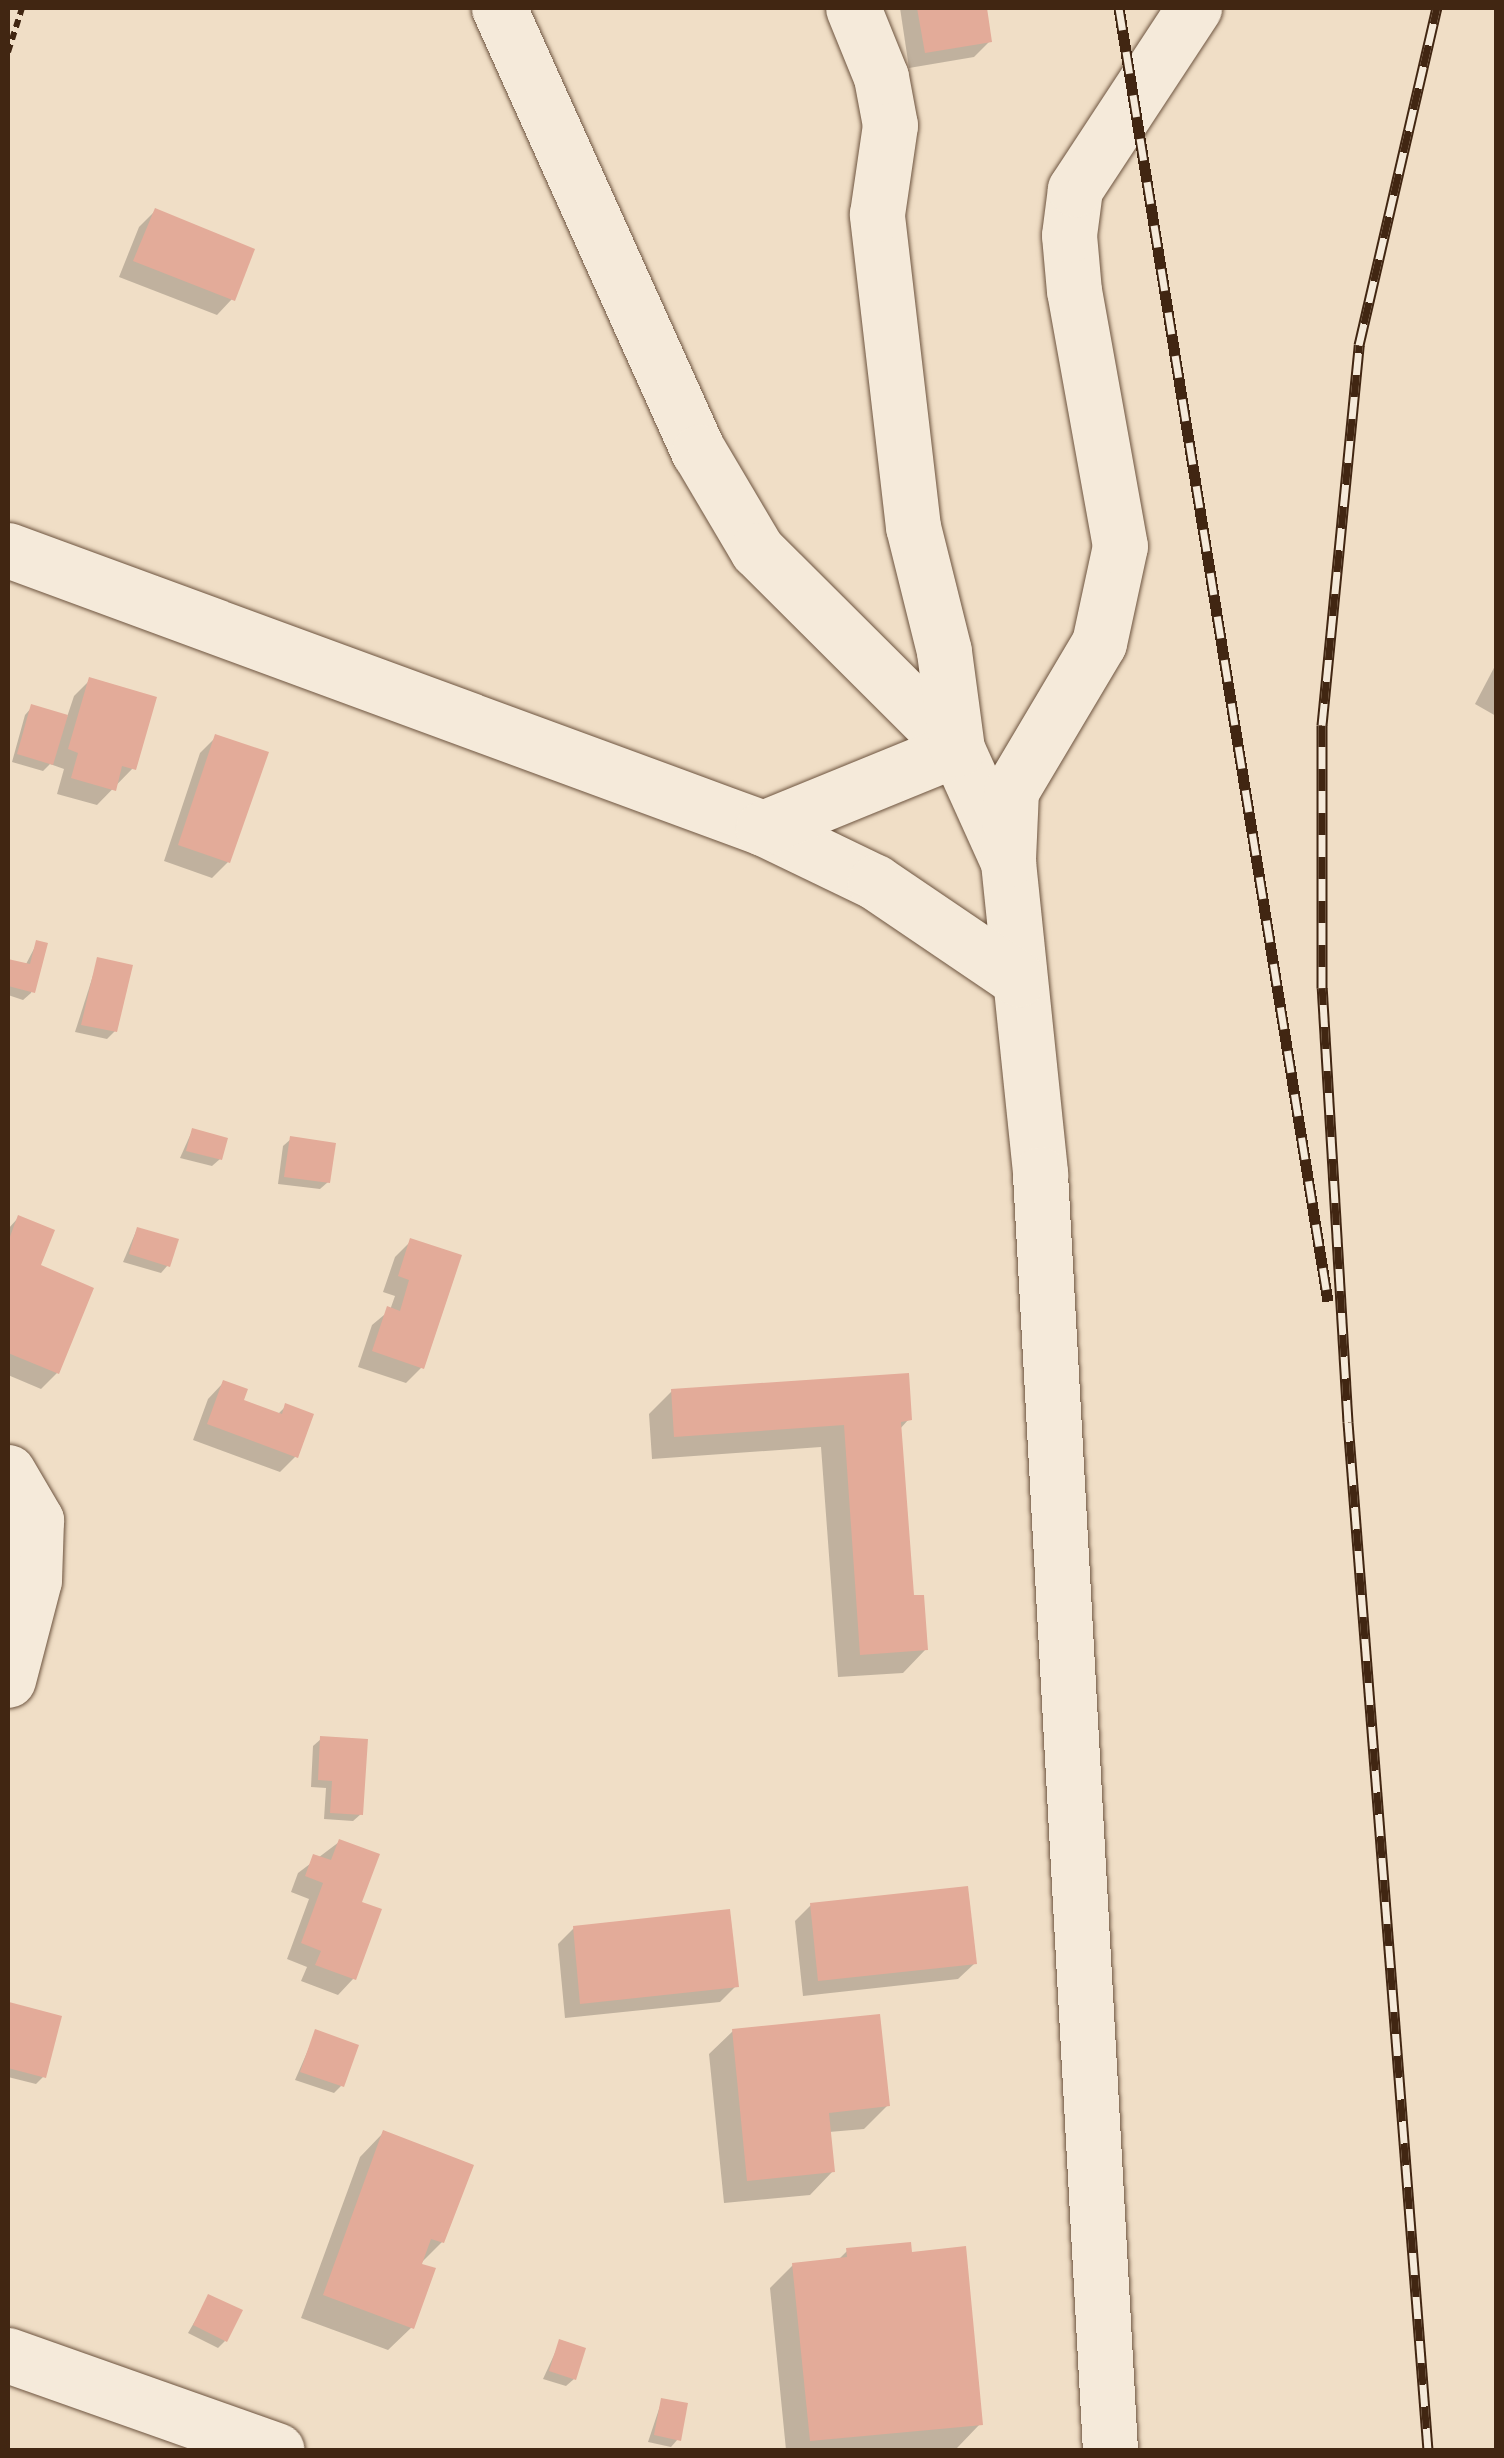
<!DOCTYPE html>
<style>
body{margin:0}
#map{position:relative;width:1504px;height:2458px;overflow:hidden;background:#f0dec6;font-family:"IM FELL Great Primer",serif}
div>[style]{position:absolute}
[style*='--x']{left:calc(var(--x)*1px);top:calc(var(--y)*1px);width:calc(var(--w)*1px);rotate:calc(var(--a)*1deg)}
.shadow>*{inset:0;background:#0003}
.building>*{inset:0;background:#e3ab99}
.path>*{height:6px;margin-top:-3px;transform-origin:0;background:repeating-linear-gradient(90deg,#412612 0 8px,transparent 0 13px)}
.roads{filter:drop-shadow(0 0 2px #6d543f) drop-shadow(0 0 2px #6d543f)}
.minor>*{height:55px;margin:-27.5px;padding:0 27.5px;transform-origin:27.5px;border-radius:27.5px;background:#f5eada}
.rail>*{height:11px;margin-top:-5.5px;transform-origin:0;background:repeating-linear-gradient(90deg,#f5eada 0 22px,#412612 0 44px);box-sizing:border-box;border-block:2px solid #412612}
span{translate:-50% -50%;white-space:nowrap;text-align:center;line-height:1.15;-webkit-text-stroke:8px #f5eada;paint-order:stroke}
.frame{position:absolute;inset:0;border:10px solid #412612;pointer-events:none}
</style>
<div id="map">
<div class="shadow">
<i style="clip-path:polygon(900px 8px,985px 8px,990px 41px,974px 57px,909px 68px)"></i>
<i style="clip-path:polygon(155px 211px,232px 299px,217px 315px,119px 277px,139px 227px)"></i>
<i style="clip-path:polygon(1496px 664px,1496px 716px,1475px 704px)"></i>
<i style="clip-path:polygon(90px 680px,133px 768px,97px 805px,57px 794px,64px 769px,50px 764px,43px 771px,12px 762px,25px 715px,32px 707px,67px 717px,74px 696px)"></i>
<i style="clip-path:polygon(216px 737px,228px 862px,212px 878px,164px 861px,200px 753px)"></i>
<i style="clip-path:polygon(37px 943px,45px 945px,31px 993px,23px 1000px,8px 995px,8px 962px,25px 966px)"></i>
<i style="clip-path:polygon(98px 960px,115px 1031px,107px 1039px,75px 1032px)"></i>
<i style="clip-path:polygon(192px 1131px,220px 1159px,212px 1166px,180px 1158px)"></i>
<i style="clip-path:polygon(291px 1139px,328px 1182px,320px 1189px,278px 1184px,283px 1146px)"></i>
<i style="clip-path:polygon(18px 1218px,38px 1267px,57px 1373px,41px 1389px,8px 1375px,8px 1229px)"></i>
<i style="clip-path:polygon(137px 1229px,168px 1265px,161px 1273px,123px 1262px)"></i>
<i style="clip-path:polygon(411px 1241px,422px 1367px,406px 1383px,358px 1367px,372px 1325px,390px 1310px,395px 1296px,383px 1292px,395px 1257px)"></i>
<i style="clip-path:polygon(223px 1383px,241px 1402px,277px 1415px,286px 1406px,296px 1456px,280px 1472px,193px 1440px,208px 1399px)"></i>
<i style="clip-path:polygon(672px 1391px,909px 1419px,899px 1430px,911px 1598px,926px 1649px,903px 1673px,838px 1677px,821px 1447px,652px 1459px,649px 1414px)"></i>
<i style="clip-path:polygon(321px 1739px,361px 1814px,353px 1821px,324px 1819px,326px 1788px,311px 1787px,313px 1746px)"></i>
<i style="clip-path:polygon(339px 1842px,359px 1903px,353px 1979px,338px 1995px,301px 1981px,307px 1967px,287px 1959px,309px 1899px,291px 1892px,298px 1873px)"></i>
<i style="clip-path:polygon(811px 1905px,974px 1964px,958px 1979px,803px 1996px,795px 1921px)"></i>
<i style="clip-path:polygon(574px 1928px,736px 1986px,720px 2002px,565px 2018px,558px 1944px)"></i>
<i style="clip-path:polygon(9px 2005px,43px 2077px,36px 2084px,8px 2077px)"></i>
<i style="clip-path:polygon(733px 2031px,887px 2106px,864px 2129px,829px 2132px,833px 2171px,810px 2195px,724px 2203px,709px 2054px)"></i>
<i style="clip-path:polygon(316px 2032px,341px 2086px,334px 2093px,295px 2080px)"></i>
<i style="clip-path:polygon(383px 2133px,442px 2242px,418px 2266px,412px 2327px,388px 2350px,301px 2318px,360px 2157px)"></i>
<i style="clip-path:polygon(848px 2250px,980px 2424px,957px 2448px,786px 2450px,770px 2288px,793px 2265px,837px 2261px)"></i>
<i style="clip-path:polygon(209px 2297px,225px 2341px,218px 2348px,188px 2333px)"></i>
<i style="clip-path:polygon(560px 2342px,574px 2379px,566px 2386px,543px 2379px)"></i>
<i style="clip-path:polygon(662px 2400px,678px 2439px,671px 2447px,648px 2442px)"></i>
</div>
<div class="building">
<i style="clip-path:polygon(917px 8px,987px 8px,992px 42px,925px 53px)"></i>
<i style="clip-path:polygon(155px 208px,255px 249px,235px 301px,133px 261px)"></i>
<i style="clip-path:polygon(89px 677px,157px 697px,136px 770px,122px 766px,116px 791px,71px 778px,78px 753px,68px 749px)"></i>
<i style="clip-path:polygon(31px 704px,68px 715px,53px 765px,17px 754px)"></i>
<i style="clip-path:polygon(215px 734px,269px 752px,230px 863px,178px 845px)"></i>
<i style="clip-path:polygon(36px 940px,48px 943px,35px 993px,8px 986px,8px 959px,30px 964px)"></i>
<i style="clip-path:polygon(97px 957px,133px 965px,117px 1032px,81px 1025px)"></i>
<i style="clip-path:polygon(192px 1128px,228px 1138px,222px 1160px,186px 1151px)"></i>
<i style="clip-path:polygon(290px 1136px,336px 1143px,330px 1183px,284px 1177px)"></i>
<i style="clip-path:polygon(18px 1215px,55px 1230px,41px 1265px,94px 1288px,59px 1374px,8px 1353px,8px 1242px)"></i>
<i style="clip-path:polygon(137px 1227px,179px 1239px,170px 1267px,129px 1254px)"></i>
<i style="clip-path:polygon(410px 1238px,462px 1255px,424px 1369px,372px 1351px,387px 1306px,400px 1311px,409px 1280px,398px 1276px)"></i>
<i style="clip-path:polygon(909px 1373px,912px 1420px,901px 1422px,914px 1595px,924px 1595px,928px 1650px,860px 1655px,844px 1425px,674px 1437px,671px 1389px)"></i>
<i style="clip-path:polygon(223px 1380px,248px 1389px,244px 1400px,282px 1414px,285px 1403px,314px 1414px,298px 1458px,207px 1424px)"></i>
<i style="clip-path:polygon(320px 1736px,368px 1739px,363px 1815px,330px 1813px,332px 1781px,318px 1780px)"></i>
<i style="clip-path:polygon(339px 1839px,380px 1854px,362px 1902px,382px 1909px,356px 1980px,315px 1965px,321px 1951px,301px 1943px,323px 1883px,305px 1876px,313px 1854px,331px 1860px)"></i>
<i style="clip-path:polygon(968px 1886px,977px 1964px,818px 1981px,810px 1903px)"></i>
<i style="clip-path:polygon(730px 1909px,739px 1987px,580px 2004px,573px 1926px)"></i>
<i style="clip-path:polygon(9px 2002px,62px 2016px,46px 2078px,8px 2068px)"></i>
<i style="clip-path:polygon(880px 2014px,890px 2106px,829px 2113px,835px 2172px,747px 2181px,732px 2029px)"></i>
<i style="clip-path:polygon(315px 2029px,359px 2045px,344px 2087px,300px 2072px)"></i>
<i style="clip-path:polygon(383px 2130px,474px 2165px,444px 2243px,431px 2239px,422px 2264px,436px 2268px,414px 2329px,323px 2295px)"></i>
<i style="clip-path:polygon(911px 2242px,912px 2252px,966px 2246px,983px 2425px,810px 2441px,792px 2263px,847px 2257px,846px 2248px)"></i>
<i style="clip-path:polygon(208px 2294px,243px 2310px,227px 2342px,193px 2325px)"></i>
<i style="clip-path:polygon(559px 2339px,586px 2348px,576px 2380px,549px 2371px)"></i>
<i style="clip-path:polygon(661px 2398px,688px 2403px,681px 2441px,654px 2435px)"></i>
</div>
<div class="path">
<i style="--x:8;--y:52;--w:46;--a:-72.3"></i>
</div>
<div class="roads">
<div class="minor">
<i style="--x:499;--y:8;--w:487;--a:65.8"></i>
<i style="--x:699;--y:452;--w:114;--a:59.4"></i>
<i style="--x:757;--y:550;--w:282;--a:44.9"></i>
<i style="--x:957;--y:749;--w:124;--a:65.7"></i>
<i style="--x:1008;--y:862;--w:314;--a:84.1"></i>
<i style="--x:1040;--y:1174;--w:1278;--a:86.86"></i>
<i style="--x:8;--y:550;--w:805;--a:20.21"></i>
<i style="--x:763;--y:828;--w:124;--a:25.7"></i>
<i style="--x:875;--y:882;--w:173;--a:34.1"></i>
<i style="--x:763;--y:828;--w:209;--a:-22.2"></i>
<i style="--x:957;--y:749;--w:99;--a:-97.6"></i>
<i style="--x:944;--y:651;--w:128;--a:-104"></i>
<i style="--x:913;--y:527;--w:315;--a:-96.6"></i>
<i style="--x:877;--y:214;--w:90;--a:-81.7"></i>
<i style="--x:890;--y:125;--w:49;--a:-100.6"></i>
<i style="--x:881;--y:77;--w:74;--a:-112.1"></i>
<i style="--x:1008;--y:859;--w:68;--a:-87.5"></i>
<i style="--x:1011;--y:791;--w:172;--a:-59.3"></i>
<i style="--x:1099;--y:643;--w:99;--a:-77.8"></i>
<i style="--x:1120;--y:546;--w:259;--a:-100.2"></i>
<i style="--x:1074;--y:291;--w:56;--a:-95.1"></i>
<i style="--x:1069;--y:235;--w:46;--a:-82.6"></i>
<i style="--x:1075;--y:189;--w:217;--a:-56.7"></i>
<i style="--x:8;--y:1472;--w:56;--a:59.7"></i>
<i style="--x:36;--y:1520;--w:60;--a:91.9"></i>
<i style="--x:34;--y:1580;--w:103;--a:104.6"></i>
<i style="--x:8;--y:2355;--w:285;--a:19.5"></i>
</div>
</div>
<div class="rail">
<i style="--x:1119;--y:8;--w:1310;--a:80.82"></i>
<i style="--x:1428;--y:2450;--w:1031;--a:-94.45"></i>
<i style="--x:1348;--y:1422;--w:435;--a:-93.4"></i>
<i style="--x:1322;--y:988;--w:263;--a:-90"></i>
<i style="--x:1322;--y:725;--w:382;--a:-84.4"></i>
<i style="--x:1359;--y:345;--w:346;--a:-77"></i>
</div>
<div class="frame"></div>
</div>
